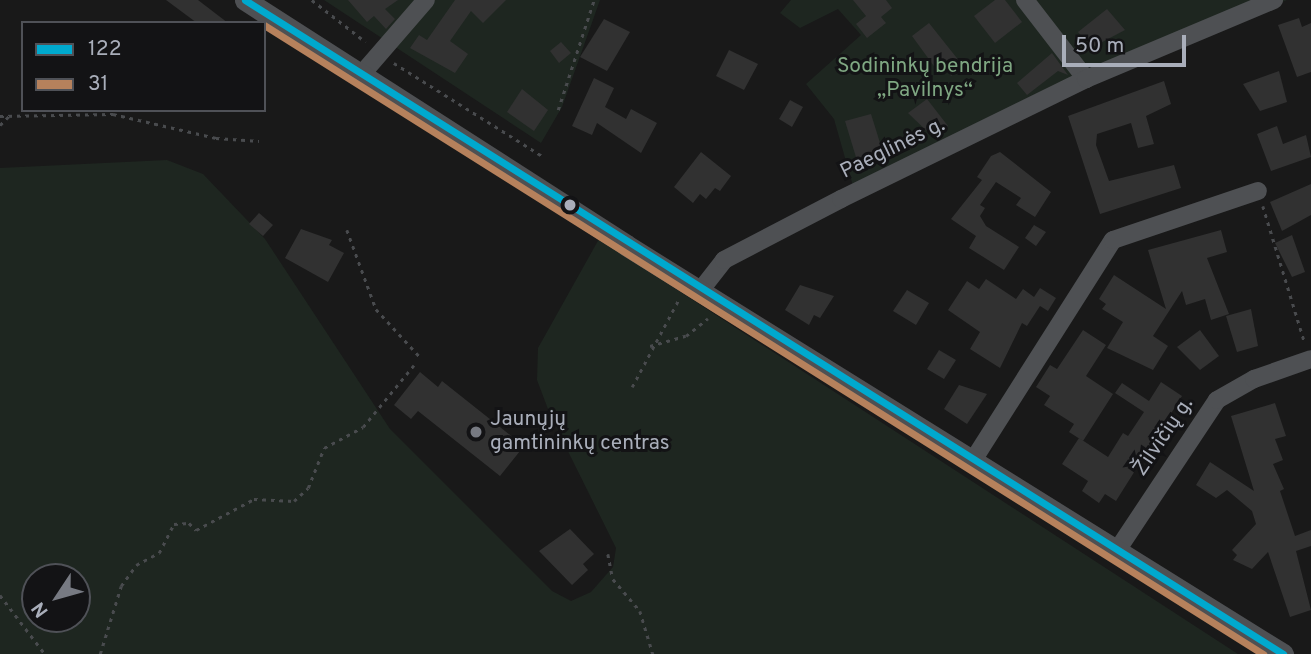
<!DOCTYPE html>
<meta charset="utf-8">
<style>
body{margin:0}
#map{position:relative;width:1311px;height:654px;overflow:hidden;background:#191919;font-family:Overpass,sans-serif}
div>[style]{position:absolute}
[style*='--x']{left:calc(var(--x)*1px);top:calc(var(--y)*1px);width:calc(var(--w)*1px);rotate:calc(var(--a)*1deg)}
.green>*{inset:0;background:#1e2620}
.building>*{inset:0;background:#313131}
.path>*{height:2.5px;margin-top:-1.25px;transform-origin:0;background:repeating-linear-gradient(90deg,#494b4e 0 3.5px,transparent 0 8.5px)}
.minor>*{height:18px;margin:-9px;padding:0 9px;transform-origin:9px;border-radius:9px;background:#4e5053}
.tertiary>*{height:21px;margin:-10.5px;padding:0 10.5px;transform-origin:10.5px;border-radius:10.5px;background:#4e5053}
.bus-1>*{height:7px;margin:-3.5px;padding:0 3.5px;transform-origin:3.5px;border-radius:3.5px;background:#00a9ce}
.bus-2>*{height:7px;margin:-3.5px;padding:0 3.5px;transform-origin:3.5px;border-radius:3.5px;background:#b6815c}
.dots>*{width:19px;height:19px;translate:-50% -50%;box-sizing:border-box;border:4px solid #131315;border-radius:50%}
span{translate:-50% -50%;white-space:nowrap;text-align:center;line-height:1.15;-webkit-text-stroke:6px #131315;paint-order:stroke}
.park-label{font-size:21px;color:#7fa782}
.street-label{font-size:21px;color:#a9aeba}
.poi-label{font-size:21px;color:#a9aeba}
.left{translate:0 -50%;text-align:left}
.legend{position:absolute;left:21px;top:21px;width:245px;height:91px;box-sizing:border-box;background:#131315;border:2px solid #4f5157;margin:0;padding:9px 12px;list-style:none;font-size:21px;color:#a9aeba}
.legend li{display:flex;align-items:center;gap:14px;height:35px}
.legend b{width:35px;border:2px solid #4f5157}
.north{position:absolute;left:21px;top:563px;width:70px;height:70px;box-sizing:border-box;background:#131315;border:2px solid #4f5157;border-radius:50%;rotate:234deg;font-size:19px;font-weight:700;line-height:28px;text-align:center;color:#a9aeba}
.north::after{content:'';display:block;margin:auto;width:24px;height:32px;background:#777a82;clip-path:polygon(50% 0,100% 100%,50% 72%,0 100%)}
.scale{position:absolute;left:1062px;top:35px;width:124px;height:32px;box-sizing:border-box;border:4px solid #a9aeba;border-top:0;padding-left:9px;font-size:21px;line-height:24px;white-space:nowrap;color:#a9aeba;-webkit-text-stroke:5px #131315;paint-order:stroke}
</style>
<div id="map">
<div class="green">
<i style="clip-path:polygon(324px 0,600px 0,562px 107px,541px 143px)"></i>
<i style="clip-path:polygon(791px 0,1287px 0,1102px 78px,857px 200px,834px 119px,806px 84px,861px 35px,838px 9px,800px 28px,780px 13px)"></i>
<i style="clip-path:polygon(evenodd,167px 160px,203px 174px,265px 239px,390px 429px,552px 591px,571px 601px,591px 592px,613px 567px,616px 548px,551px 417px,537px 380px,538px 348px,599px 239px,1238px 654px,0 654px,0 168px,167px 160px,35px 577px,77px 577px,77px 619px,35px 619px,35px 577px)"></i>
</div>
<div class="building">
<i style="clip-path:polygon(166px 0,198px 0,228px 23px,197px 23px)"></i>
<i style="clip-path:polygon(348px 0,398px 0,385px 9px,395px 19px,386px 29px,374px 16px,367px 22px)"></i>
<i style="clip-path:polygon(455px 0,506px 0,483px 23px,471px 11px,450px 41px,468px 54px,455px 73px,410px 48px,419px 35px,427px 40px)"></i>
<i style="clip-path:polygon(853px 0,886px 0,892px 8px,881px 17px,886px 23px,867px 38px,856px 24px,866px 16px)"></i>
<i style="clip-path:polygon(995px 0,1005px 0,1022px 22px,995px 43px,974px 16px)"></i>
<i style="clip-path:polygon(1107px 9px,1125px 30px,1091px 48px,1078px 32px)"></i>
<i style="clip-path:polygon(1299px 18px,1302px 27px,1311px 23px,1311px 72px,1297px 77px,1278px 25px)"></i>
<i style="clip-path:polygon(604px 19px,630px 32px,607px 71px,580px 57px)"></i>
<i style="clip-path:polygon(929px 23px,964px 67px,951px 76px,943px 63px,936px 69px,912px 36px)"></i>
<i style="clip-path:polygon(561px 42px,571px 53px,559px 63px,550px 51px)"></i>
<i style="clip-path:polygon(729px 50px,758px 64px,744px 90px,716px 76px)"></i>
<i style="clip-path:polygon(1052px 53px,1068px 75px,1058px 71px,1027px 95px,1017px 83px)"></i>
<i style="clip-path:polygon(1279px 71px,1287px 102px,1260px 111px,1243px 84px)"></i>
<i style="clip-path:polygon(594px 78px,614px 88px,605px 107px,626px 119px,631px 109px,657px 123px,641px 153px,597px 123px,592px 135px,572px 126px)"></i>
<i style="clip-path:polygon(1164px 81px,1171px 104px,1146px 116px,1154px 144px,1138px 148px,1131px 123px,1097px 134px,1096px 145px,1109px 181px,1174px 165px,1181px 188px,1100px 214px,1068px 116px)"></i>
<i style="clip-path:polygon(522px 89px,548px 110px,534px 131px,507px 112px)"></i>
<i style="clip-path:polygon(927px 99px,948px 126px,934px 138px,908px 113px)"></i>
<i style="clip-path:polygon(790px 100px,803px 107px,792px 127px,779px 119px)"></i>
<i style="clip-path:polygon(871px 114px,885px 159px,859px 167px,845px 121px)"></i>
<i style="clip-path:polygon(1277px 126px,1283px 144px,1306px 135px,1311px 157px,1271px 171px,1257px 134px)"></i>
<i style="clip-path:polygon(701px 152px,731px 176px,720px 191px,715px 188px,706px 199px,700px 194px,693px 203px,674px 187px)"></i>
<i style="clip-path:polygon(1000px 152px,1051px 192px,1035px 217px,1016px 205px,1021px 198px,996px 182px,980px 205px,985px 208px,980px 216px,986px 226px,1019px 247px,1004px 270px,969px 248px,976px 236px,951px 219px,982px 180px,977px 177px,991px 156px)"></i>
<i style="clip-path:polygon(1311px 184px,1311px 215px,1282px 231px,1270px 202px)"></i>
<i style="clip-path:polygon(259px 213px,273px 225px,263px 236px,249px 224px)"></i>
<i style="clip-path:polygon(1034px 225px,1046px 232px,1036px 246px,1025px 238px)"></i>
<i style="clip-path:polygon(301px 229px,332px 240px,329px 245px,344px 253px,328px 282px,285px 258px)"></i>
<i style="clip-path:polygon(1221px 230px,1227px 252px,1207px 258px,1229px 314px,1211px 320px,1205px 299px,1186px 305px,1182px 291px,1153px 336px,1168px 346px,1153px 370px,1107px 348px,1123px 322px,1102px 309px,1106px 304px,1099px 299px,1114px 275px,1166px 309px,1148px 250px)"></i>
<i style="clip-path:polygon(1292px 235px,1305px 272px,1292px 277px,1275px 243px)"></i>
<i style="clip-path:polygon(986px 279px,1016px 299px,1023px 289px,1034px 297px,1040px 288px,1056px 298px,1048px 311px,1040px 306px,1027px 326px,1022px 323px,1000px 368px,970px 349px,980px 332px,948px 310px,967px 281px,979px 289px)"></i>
<i style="clip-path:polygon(800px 285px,834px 296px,820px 318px,814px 315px,809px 325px,785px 310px)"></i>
<i style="clip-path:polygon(907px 290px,929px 303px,916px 325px,893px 311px)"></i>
<i style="clip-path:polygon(1251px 309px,1258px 346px,1237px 352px,1226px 316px)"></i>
<i style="clip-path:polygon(1083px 330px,1106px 345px,1086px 376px,1113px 394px,1083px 441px,1069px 432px,1074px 424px,1044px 405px,1050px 396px,1036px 387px,1050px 365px,1057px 369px)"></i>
<i style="clip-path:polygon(1200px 330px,1219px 356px,1200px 370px,1177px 347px)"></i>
<i style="clip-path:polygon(939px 350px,956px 360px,944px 379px,927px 369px)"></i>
<i style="clip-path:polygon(420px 372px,438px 387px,442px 381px,524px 446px,500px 476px,418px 411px,411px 419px,394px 405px)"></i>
<i style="clip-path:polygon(1161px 382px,1182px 396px,1116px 501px,1105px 494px,1099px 503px,1082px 491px,1088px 481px,1062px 464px,1079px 438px,1108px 457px,1123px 433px,1128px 436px,1144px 412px,1115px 393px,1122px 383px,1149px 401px)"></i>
<i style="clip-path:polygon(959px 385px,987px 394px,967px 424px,944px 409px)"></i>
<i style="clip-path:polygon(1275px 403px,1286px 436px,1275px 439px,1283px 460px,1273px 464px,1284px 489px,1280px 491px,1295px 536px,1311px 530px,1311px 546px,1296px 551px,1311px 610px,1290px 617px,1268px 552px,1252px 569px,1233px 560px,1237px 555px,1232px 550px,1256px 524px,1252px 511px,1227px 490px,1216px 498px,1196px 485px,1210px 462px,1254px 491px,1231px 416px)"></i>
<i style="clip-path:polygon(570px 529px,594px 554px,583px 564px,588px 570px,572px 585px,539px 551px)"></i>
</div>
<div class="path">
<i style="--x:312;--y:0;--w:68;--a:37.9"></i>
<i style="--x:394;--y:63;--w:175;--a:32.1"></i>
<i style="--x:558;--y:110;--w:116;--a:-71.9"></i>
<i style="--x:0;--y:116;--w:113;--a:-1"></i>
<i style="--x:113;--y:114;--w:106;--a:13.1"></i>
<i style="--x:216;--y:138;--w:43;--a:4"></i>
<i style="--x:0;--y:125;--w:13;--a:-45"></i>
<i style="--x:1263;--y:206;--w:143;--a:73"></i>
<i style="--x:347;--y:230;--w:84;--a:69.8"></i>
<i style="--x:376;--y:309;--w:65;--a:47.5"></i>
<i style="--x:650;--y:346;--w:37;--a:-16"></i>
<i style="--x:686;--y:336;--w:28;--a:-39"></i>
<i style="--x:632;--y:387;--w:100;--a:-61.9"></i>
<i style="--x:608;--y:554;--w:25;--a:79"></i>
<i style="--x:613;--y:579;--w:42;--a:49.8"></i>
<i style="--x:640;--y:611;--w:45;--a:73.2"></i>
<i style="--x:0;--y:595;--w:74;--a:52.7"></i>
<i style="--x:100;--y:654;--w:71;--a:-72.8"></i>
<i style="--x:121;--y:586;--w:26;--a:-54"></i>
<i style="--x:136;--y:565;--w:26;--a:-28"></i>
<i style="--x:159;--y:553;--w:33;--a:-63"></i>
<i style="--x:174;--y:524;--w:15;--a:-4"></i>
<i style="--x:189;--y:523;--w:10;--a:45"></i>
<i style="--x:196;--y:530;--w:66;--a:-28.1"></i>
<i style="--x:254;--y:499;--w:40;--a:2.9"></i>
<i style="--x:294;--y:501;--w:19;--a:-43"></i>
<i style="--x:308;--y:488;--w:43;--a:-68.2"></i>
<i style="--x:324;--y:448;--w:44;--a:-28.3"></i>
<i style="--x:363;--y:427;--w:80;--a:-50.6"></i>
</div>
<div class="minor">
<i style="--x:1025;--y:0;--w:100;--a:52.3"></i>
<i style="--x:361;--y:75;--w:99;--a:-49.1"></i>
<i style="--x:700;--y:291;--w:39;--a:-52"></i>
<i style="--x:724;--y:260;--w:132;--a:-27.5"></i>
<i style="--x:841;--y:199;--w:273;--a:-26.1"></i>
<i style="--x:1086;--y:79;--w:204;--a:-22.8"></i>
<i style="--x:972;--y:462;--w:263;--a:-57.6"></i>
<i style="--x:1113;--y:240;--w:153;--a:-18.7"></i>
<i style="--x:1116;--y:552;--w:182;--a:-56.4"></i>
<i style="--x:1217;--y:400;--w:43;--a:-29.6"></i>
<i style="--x:1254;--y:379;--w:60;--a:-19.3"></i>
</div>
<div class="tertiary">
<i style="--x:245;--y:0;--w:453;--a:32.7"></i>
<i style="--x:626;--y:245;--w:774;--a:31.9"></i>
</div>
<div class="bus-1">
<i style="--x:245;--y:0;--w:1227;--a:32.21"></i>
</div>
<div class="bus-2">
<i style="--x:264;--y:25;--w:1181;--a:32.2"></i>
</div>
<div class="dots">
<i style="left:570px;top:205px;background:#a9aeba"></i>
<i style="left:476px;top:432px;background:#777a82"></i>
</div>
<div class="park-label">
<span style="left:925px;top:79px">Sodininkų bendrija<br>„Pavilnys“</span>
</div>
<div class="street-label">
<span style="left:893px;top:149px;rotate:-26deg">Paeglinės g.</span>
<span style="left:1164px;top:437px;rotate:-56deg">Žilvičių g.</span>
</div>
<div class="poi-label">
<span class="left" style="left:490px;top:432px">Jaunųjų<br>gamtininkų centras</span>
</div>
<ul class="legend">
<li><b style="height:9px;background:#00a9ce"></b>122</li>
<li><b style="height:9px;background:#b6815c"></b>31</li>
</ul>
<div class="north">N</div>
<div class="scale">50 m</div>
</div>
